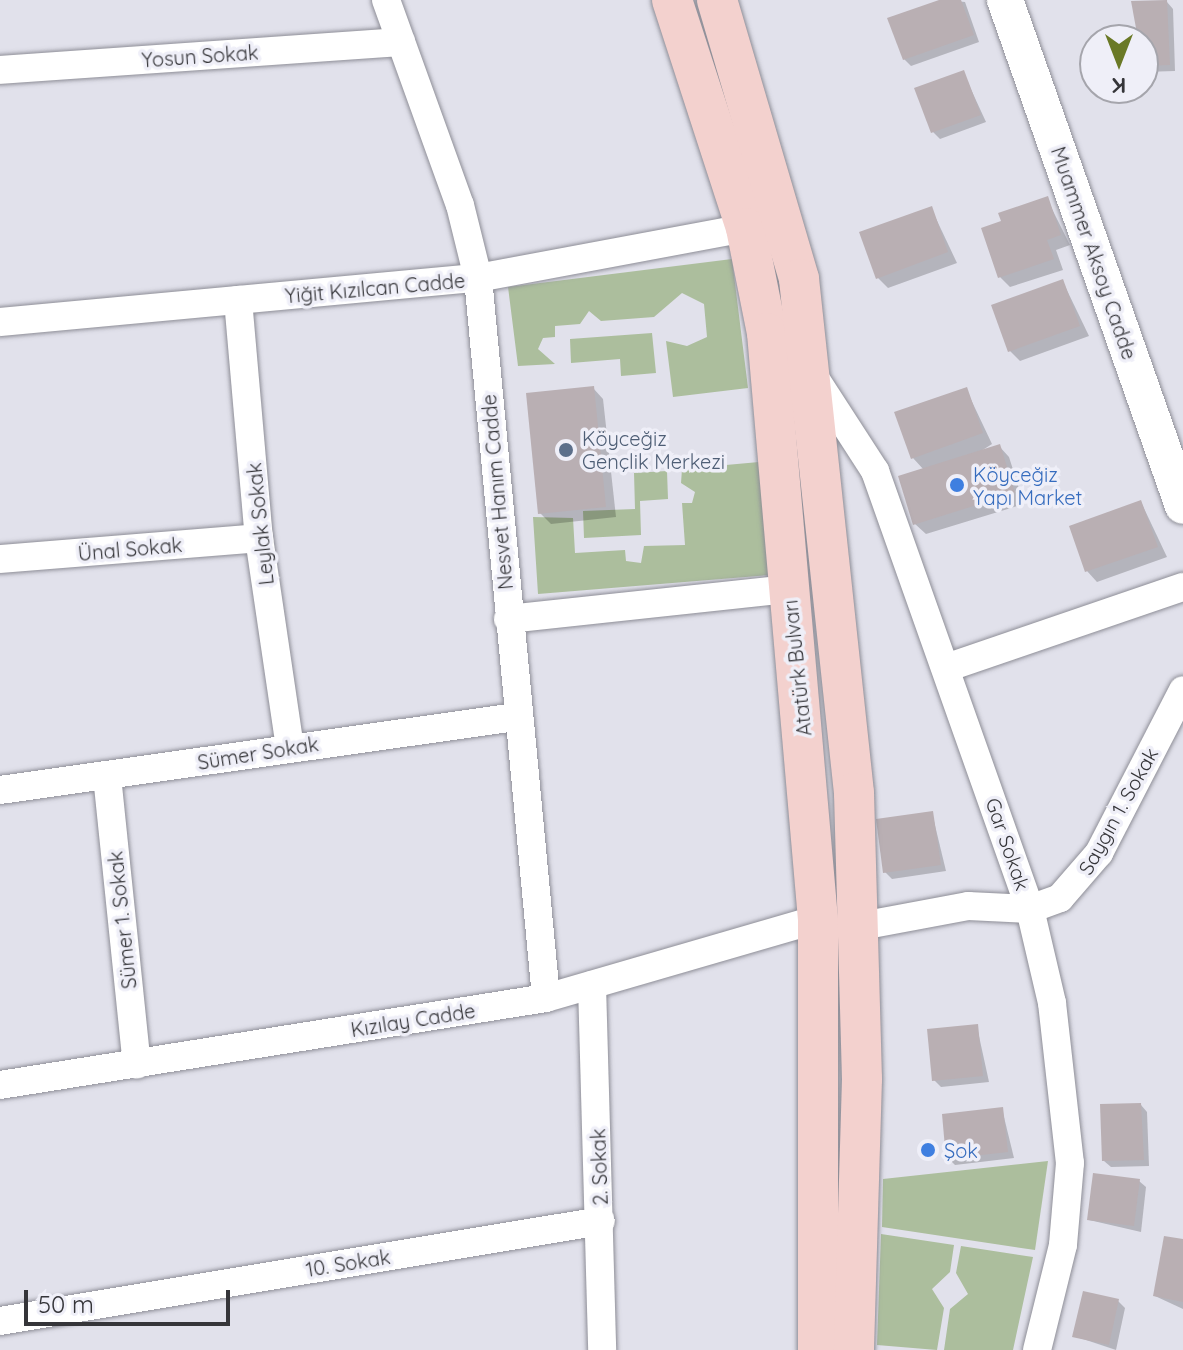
<!DOCTYPE html>
<meta charset="utf-8">
<style>
body{margin:0}
#map{position:relative;width:1183px;height:1350px;overflow:hidden;background:#e1e1eb;font-family:Quicksand,sans-serif}
div>[style]{position:absolute}
[style*='--x']{left:calc(var(--x)*1px);top:calc(var(--y)*1px);width:calc(var(--w)*1px);rotate:calc(var(--a)*1deg)}
.green>*{inset:0;background:#acbe9d}
.shadow>*{inset:0;background:#0003}
.building>*{inset:0;background:#b9afb3}
.roads{filter:drop-shadow(0 0 2px #8e8e97) drop-shadow(0 0 2px #8e8e97)}
.minor>*{height:28px;margin:-14px;padding:0 14px;transform-origin:14px;border-radius:14px;background:#fff}
.tertiary>*{height:36px;margin:-18px;padding:0 18px;transform-origin:18px;border-radius:18px;background:#fff}
.secondary>*{height:40px;margin:-20px;padding:0 20px;transform-origin:20px;border-radius:20px;background:#f3d1ce}
.dots>*{width:22px;height:22px;translate:-50% -50%;box-sizing:border-box;border:4px solid #efeff8;border-radius:50%}
span{translate:-50% -50%;white-space:nowrap;text-align:center;line-height:1.15;-webkit-text-stroke:7px #efeff8;paint-order:stroke}
.street-label{font-size:20px;color:#353539}
.service-label{font-size:20px;color:#4e5e75}
.left{translate:0 -50%;text-align:left}
.shop-label{font-size:20px;color:#366cbe}
.north{position:absolute;left:1079px;top:24px;width:80px;height:80px;box-sizing:border-box;background:#efeff8;border:2px solid #a5a5ac;border-radius:50%;rotate:180deg;font-size:22px;font-weight:700;line-height:32px;text-align:center;color:#353539}
.north::after{content:'';display:block;margin:auto;width:28px;height:36px;background:#6a7926;clip-path:polygon(50% 0,100% 100%,50% 72%,0 100%)}
.scale{position:absolute;left:24px;top:1290px;width:206px;height:36px;box-sizing:border-box;border:4px solid #353539;border-top:0;padding-left:10px;font-size:24px;line-height:28px;white-space:nowrap;color:#353539;-webkit-text-stroke:6px #efeff8;paint-order:stroke}
</style>
<div id="map">
<div class="green">
<i style="clip-path:polygon(732px 259px,748px 388px,673px 397px,666px 341px,687px 346px,707px 337px,704px 304px,682px 293px,654px 317px,601px 321px,589px 311px,580px 324px,555px 326px,555px 337px,543px 338px,538px 349px,555px 364px,518px 366px,508px 287px)"></i>
<i style="clip-path:polygon(652px 333px,656px 373px,621px 376px,620px 359px,571px 363px,570px 339px)"></i>
<i style="clip-path:polygon(759px 462px,769px 575px,538px 594px,533px 517px,573px 518px,575px 553px,625px 550px,626px 561px,641px 563px,644px 546px,685px 545px,682px 503px,692px 503px,695px 492px,681px 483px,682px 469px)"></i>
<i style="clip-path:polygon(667px 471px,668px 499px,640px 501px,641px 535px,584px 538px,583px 511px,635px 509px,634px 473px)"></i>
<i style="clip-path:polygon(1048px 1161px,1035px 1250px,882px 1227px,883px 1179px)"></i>
<i style="clip-path:polygon(881px 1234px,954px 1245px,950px 1272px,932px 1289px,944px 1308px,937px 1350px,877px 1345px)"></i>
<i style="clip-path:polygon(961px 1246px,1033px 1257px,1013px 1350px,944px 1350px,950px 1309px,968px 1294px,956px 1273px)"></i>
</div>
<div class="shadow">
<i style="clip-path:polygon(945px 0,965px 2px,979px 42px,911px 66px,904px 59px)"></i>
<i style="clip-path:polygon(1167px 2px,1173px 9px,1175px 71px,1143px 72px,1134px 3px)"></i>
<i style="clip-path:polygon(963px 72px,986px 122px,940px 139px,933px 132px)"></i>
<i style="clip-path:polygon(1047px 199px,1070px 245px,1056px 250px,1063px 270px,1010px 287px,1000px 277px)"></i>
<i style="clip-path:polygon(931px 208px,957px 263px,888px 288px,877px 277px)"></i>
<i style="clip-path:polygon(1063px 282px,1089px 336px,1020px 361px,1009px 350px)"></i>
<i style="clip-path:polygon(593px 388px,603px 399px,616px 517px,551px 524px,540px 513px)"></i>
<i style="clip-path:polygon(966px 389px,992px 444px,978px 453px,999px 446px,1009px 457px,1024px 504px,926px 534px,915px 524px,924px 470px,913px 458px)"></i>
<i style="clip-path:polygon(1141px 502px,1167px 557px,1097px 582px,1087px 571px)"></i>
<i style="clip-path:polygon(932px 813px,946px 871px,892px 879px,885px 872px)"></i>
<i style="clip-path:polygon(977px 1027px,989px 1082px,941px 1087px,934px 1080px)"></i>
<i style="clip-path:polygon(1141px 1105px,1147px 1112px,1149px 1166px,1111px 1167px,1104px 1161px)"></i>
<i style="clip-path:polygon(1002px 1109px,1014px 1158px,955px 1165px,948px 1158px)"></i>
<i style="clip-path:polygon(1139px 1181px,1146px 1187px,1141px 1232px,1089px 1220px)"></i>
<i style="clip-path:polygon(1183px 1242px,1183px 1309px,1155px 1296px)"></i>
<i style="clip-path:polygon(1118px 1301px,1125px 1308px,1116px 1350px,1074px 1336px)"></i>
</div>
<div class="building">
<i style="clip-path:polygon(939px 0,961px 0,974px 35px,903px 60px,887px 18px)"></i>
<i style="clip-path:polygon(1167px 0,1170px 65px,1143px 66px,1131px 1px)"></i>
<i style="clip-path:polygon(964px 70px,981px 115px,931px 133px,914px 88px)"></i>
<i style="clip-path:polygon(1048px 196px,1061px 235px,1047px 240px,1054px 259px,998px 278px,981px 228px,1001px 221px,998px 213px)"></i>
<i style="clip-path:polygon(932px 206px,948px 252px,876px 279px,859px 232px)"></i>
<i style="clip-path:polygon(1063px 279px,1080px 326px,1008px 352px,991px 305px)"></i>
<i style="clip-path:polygon(594px 386px,606px 507px,538px 514px,526px 393px)"></i>
<i style="clip-path:polygon(967px 387px,983px 433px,911px 459px,894px 412px)"></i>
<i style="clip-path:polygon(1000px 444px,1015px 493px,913px 525px,898px 476px)"></i>
<i style="clip-path:polygon(1141px 500px,1158px 547px,1085px 572px,1069px 526px)"></i>
<i style="clip-path:polygon(933px 811px,941px 865px,883px 873px,876px 819px)"></i>
<i style="clip-path:polygon(978px 1024px,983px 1076px,932px 1081px,927px 1029px)"></i>
<i style="clip-path:polygon(1141px 1103px,1144px 1160px,1102px 1161px,1100px 1104px)"></i>
<i style="clip-path:polygon(1003px 1107px,1008px 1152px,946px 1159px,942px 1114px)"></i>
<i style="clip-path:polygon(1093px 1173px,1140px 1179px,1134px 1226px,1087px 1220px)"></i>
<i style="clip-path:polygon(1164px 1236px,1183px 1239px,1183px 1302px,1153px 1296px)"></i>
<i style="clip-path:polygon(1083px 1291px,1119px 1299px,1109px 1345px,1072px 1337px)"></i>
</div>
<div class="roads">
<div class="minor">
<i style="--x:386;--y:0;--w:218;--a:70.2"></i>
<i style="--x:460;--y:205;--w:75;--a:76.1"></i>
<i style="--x:478;--y:278;--w:723;--a:84.6"></i>
<i style="--x:0;--y:70;--w:402;--a:-4"></i>
<i style="--x:238;--y:300;--w:239;--a:85"></i>
<i style="--x:259;--y:538;--w:212;--a:81.6"></i>
<i style="--x:0;--y:322;--w:480;--a:-5.3"></i>
<i style="--x:478;--y:278;--w:273;--a:-10.6"></i>
<i style="--x:811;--y:372;--w:118;--a:57.1"></i>
<i style="--x:875;--y:471;--w:465;--a:70.5"></i>
<i style="--x:1030;--y:909;--w:97;--a:76.8"></i>
<i style="--x:1052;--y:1003;--w:161;--a:83.6"></i>
<i style="--x:1070;--y:1163;--w:82;--a:94.9"></i>
<i style="--x:1063;--y:1245;--w:108;--a:103.9"></i>
<i style="--x:0;--y:559;--w:260;--a:-4.6"></i>
<i style="--x:508;--y:619;--w:283;--a:-6.1"></i>
<i style="--x:946;--y:668;--w:250;--a:-18.9"></i>
<i style="--x:107;--y:776;--w:290;--a:84.1"></i>
<i style="--x:0;--y:790;--w:521;--a:-8.05"></i>
<i style="--x:861;--y:926;--w:109;--a:-10.6"></i>
<i style="--x:968;--y:906;--w:62;--a:2.8"></i>
<i style="--x:1030;--y:909;--w:32;--a:-20"></i>
<i style="--x:1060;--y:898;--w:60;--a:-49.1"></i>
<i style="--x:1099;--y:853;--w:183;--a:-62.7"></i>
<i style="--x:592;--y:985;--w:365;--a:88.4"></i>
<i style="--x:0;--y:1085;--w:553;--a:-9.05"></i>
<i style="--x:546;--y:998;--w:283;--a:-16.2"></i>
<i style="--x:0;--y:1321;--w:609;--a:-9.45"></i>
</div>
<div class="tertiary">
<i style="--x:1005;--y:0;--w:536;--a:70.62"></i>
</div>
<div class="secondary">
<i style="--x:672;--y:0;--w:240;--a:72"></i>
<i style="--x:746;--y:228;--w:107;--a:78.7"></i>
<i style="--x:767;--y:333;--w:588;--a:85.03"></i>
<i style="--x:818;--y:919;--w:431;--a:90"></i>
<i style="--x:717;--y:0;--w:291;--a:73.6"></i>
<i style="--x:799;--y:279;--w:517;--a:83.89"></i>
<i style="--x:854;--y:793;--w:286;--a:88.4"></i>
<i style="--x:862;--y:1079;--w:271;--a:91.7"></i>
</div>
</div>
<div class="dots">
<i style="left:566px;top:450px;background:#5c6f8a"></i>
<i style="left:957px;top:485px;background:#3f7fe0"></i>
<i style="left:928px;top:1150px;background:#3f7fe0"></i>
</div>
<div class="street-label">
<span style="left:200px;top:56px;rotate:-4deg">Yosun Sokak</span>
<span style="left:1094px;top:253px;rotate:71deg">Muammer Aksoy Cadde</span>
<span style="left:375px;top:288px;rotate:-5deg">Yiğit Kızılcan Cadde</span>
<span style="left:497px;top:492px;rotate:-95deg">Nesvet Hanım Cadde</span>
<span style="left:260px;top:524px;rotate:-96deg">Leylak Sokak</span>
<span style="left:130px;top:549px;rotate:-5deg">Ünal Sokak</span>
<span style="left:797px;top:668px;rotate:-96deg">Atatürk Bulvarı</span>
<span style="left:258px;top:753px;rotate:-9deg">Sümer Sokak</span>
<span style="left:1118px;top:811px;rotate:-61deg">Saygın 1. Sokak</span>
<span style="left:1008px;top:844px;rotate:71deg">Gar Sokak</span>
<span style="left:122px;top:920px;rotate:-96deg">Sümer 1. Sokak</span>
<span style="left:413px;top:1020px;rotate:-9deg">Kızılay Cadde</span>
<span style="left:599px;top:1167px;rotate:-92deg">2. Sokak</span>
<span style="left:348px;top:1263px;rotate:-9deg">10. Sokak</span>
</div>
<div class="service-label">
<span class="left" style="left:582px;top:450px">Köyceğiz<br>Gençlik Merkezi</span>
</div>
<div class="shop-label">
<span class="left" style="left:973px;top:486px">Köyceğiz<br>Yapı Market</span>
<span class="left" style="left:944px;top:1150px">Şok</span>
</div>
<div class="north">K</div>
<div class="scale">50 m</div>
</div>
